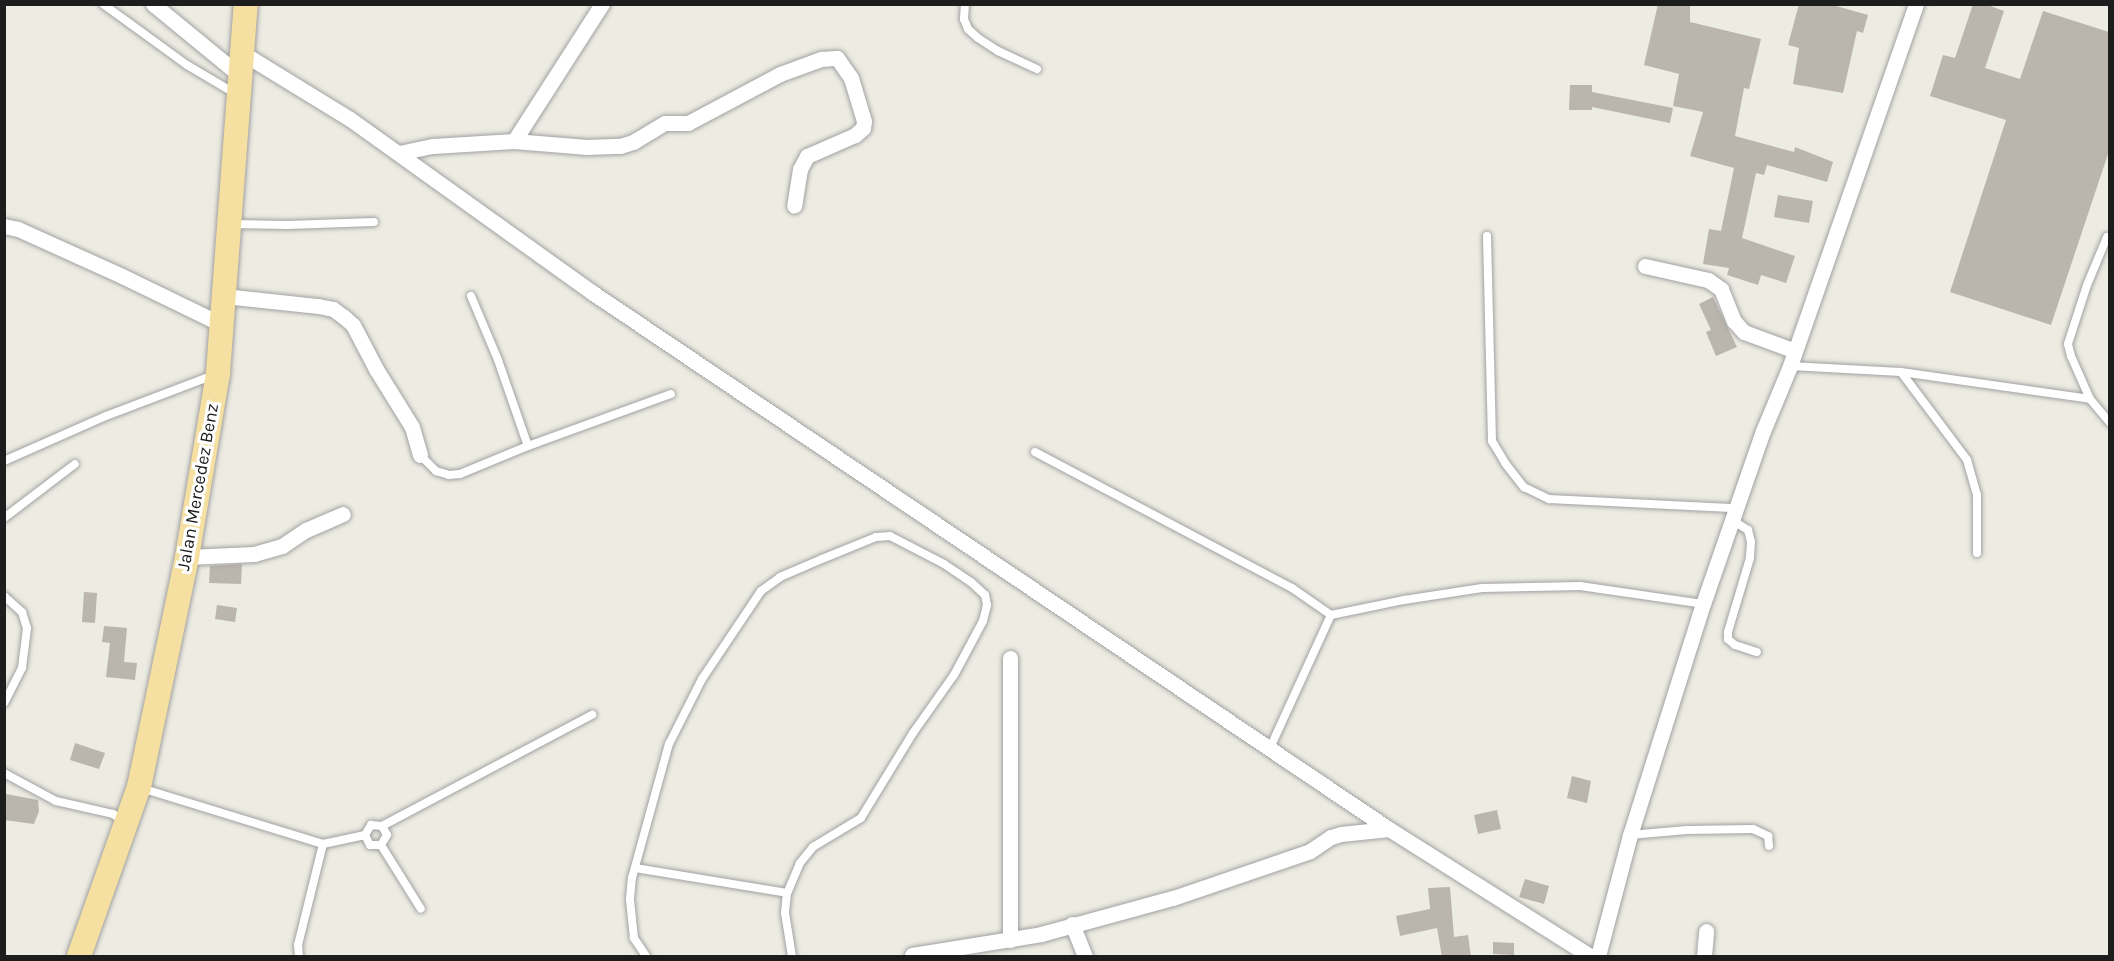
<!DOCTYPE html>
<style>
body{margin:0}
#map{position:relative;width:2114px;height:961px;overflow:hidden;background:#edece3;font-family:Karla,sans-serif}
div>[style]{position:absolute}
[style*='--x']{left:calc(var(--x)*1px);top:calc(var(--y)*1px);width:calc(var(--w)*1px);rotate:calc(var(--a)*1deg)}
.building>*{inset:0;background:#bab5ad}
.roads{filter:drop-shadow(0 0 2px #a1a1a1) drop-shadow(0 0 2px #a1a1a1)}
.service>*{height:8px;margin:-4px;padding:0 4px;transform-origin:4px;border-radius:4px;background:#fff}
.minor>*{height:15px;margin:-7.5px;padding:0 7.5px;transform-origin:7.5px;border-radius:7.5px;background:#fff}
.primary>*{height:24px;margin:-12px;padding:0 12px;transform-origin:12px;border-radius:12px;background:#f5e0a1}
span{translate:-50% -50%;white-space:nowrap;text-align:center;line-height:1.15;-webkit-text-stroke:6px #fff;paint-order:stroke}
.street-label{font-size:18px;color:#1d1d1d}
.frame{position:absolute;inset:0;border:6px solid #1d1d1d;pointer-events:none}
</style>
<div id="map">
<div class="building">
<i style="clip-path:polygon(1658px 4px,1690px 4px,1690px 22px,1761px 39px,1749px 89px,1744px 88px,1735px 136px,1794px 152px,1795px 147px,1833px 162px,1827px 182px,1767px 165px,1764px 175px,1756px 173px,1742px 238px,1795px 256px,1786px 283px,1761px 275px,1758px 285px,1727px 275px,1729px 268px,1703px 264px,1709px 229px,1721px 231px,1734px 168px,1690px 156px,1703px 112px,1673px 106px,1679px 74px,1644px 65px)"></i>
<i style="clip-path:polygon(1799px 4px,1829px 4px,1868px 15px,1863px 33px,1857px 31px,1843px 93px,1793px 84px,1799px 48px,1788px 45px)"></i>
<i style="clip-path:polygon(1973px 4px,1985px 4px,2004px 11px,1985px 68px,2020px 79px,2043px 11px,2109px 32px,2109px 151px,2051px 325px,1950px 292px,2006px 120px,1930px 96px,1943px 55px,1955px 58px)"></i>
<i style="clip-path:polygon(1570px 85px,1592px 85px,1592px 92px,1673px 108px,1670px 123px,1592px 107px,1592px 110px,1569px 110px)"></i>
<i style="clip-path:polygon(1778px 195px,1813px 201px,1809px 223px,1774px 217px)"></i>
<i style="clip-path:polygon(1713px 297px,1737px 347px,1716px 356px,1706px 332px,1711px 330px,1699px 304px)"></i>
<i style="clip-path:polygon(242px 564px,241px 584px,209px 583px,210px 566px)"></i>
<i style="clip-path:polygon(84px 592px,97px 593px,95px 623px,82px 622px)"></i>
<i style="clip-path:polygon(217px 605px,237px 608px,235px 622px,215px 619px)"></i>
<i style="clip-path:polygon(104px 626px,127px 628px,124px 662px,137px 663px,135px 680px,106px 677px,110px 643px,102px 642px)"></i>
<i style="clip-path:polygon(75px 743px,105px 753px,99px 769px,70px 760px)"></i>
<i style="clip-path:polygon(1572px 776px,1591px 781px,1587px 803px,1567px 798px)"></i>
<i style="clip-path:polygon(6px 794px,38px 800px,39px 811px,34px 824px,4px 820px)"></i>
<i style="clip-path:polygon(1497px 810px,1501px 829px,1478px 834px,1474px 815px)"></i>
<i style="clip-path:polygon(1525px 879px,1549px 886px,1544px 904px,1519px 897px)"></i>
<i style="clip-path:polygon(1450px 887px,1454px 937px,1468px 935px,1471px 957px,1442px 957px,1437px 928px,1400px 936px,1396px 916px,1430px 909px,1428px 888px)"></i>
<i style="clip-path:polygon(1493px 942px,1514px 943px,1514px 955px,1493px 954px)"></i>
</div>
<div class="roads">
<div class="service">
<i style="--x:103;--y:4;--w:104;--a:36"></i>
<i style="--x:187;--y:65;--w:57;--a:30.6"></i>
<i style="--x:965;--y:4;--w:15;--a:94"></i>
<i style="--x:964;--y:19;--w:11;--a:68"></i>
<i style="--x:968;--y:29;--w:13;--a:42"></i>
<i style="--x:978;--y:38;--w:24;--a:33"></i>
<i style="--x:998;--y:51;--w:43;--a:24.8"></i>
<i style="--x:232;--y:224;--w:56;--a:1"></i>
<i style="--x:288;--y:225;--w:86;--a:-2"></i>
<i style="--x:1487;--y:236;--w:205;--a:88.6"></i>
<i style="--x:1492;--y:441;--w:26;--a:59"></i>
<i style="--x:1505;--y:463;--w:31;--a:52"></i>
<i style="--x:1524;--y:487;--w:28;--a:26"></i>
<i style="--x:1549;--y:499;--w:187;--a:2.8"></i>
<i style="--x:2107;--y:237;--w:52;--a:112.6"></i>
<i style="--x:2087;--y:285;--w:62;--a:107.9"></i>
<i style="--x:2068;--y:344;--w:12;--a:76"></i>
<i style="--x:2071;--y:356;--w:47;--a:66.2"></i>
<i style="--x:2090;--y:399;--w:31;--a:50"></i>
<i style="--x:471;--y:296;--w:69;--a:67.1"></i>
<i style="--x:498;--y:360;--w:91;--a:70.8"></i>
<i style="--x:1790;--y:366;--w:111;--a:3.1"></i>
<i style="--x:1901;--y:372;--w:191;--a:8.1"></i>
<i style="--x:1901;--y:372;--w:110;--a:53.1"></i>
<i style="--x:1967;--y:460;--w:36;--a:74"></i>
<i style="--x:1977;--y:495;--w:58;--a:90"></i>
<i style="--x:1035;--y:452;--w:291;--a:27.9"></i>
<i style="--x:1292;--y:588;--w:47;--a:34.7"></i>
<i style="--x:1331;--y:615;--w:75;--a:-11.6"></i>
<i style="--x:1404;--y:600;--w:79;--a:-8.7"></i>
<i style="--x:1482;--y:588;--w:98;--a:-1.2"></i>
<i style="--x:1580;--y:586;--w:124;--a:8.3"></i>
<i style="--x:420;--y:455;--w:23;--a:45"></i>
<i style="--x:436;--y:471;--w:14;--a:17"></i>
<i style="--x:449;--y:475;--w:11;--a:-5"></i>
<i style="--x:460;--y:474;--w:74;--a:-22.4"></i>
<i style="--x:528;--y:446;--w:152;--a:-20"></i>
<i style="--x:4;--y:461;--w:111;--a:-23.8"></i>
<i style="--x:106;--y:416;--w:116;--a:-20.8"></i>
<i style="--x:4;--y:518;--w:89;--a:-37.3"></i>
<i style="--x:1732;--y:520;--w:19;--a:32"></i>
<i style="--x:1748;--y:530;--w:12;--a:76"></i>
<i style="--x:1751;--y:542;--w:16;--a:94"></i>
<i style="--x:1750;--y:558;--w:77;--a:106.6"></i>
<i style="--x:1728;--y:632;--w:7;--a:90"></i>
<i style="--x:1728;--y:639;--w:9;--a:41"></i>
<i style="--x:1735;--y:645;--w:23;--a:18"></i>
<i style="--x:4;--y:596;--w:24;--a:42"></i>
<i style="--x:22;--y:612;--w:17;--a:73"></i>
<i style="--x:27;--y:628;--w:40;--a:97.1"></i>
<i style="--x:22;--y:668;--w:39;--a:117"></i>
<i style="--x:1270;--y:748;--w:146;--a:-65.4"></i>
<i style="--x:4;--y:773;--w:59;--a:28.3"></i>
<i style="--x:56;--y:801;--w:58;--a:12.8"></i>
<i style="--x:113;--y:814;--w:13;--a:32"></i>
<i style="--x:141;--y:788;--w:190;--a:17.1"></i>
<i style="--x:323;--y:844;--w:43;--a:-12.1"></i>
<i style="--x:371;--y:825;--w:11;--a:5"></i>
<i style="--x:382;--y:826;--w:10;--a:61"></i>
<i style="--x:387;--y:835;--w:12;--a:121"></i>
<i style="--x:381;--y:845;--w:11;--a:180"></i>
<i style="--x:370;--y:845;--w:11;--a:-117"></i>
<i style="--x:365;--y:835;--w:12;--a:-59"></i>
<i style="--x:382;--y:826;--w:238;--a:-27.9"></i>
<i style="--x:1630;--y:835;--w:57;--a:-5"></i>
<i style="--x:1687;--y:830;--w:66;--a:-0.9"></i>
<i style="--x:1753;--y:829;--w:17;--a:25"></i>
<i style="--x:1768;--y:836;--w:10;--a:84"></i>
<i style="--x:381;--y:845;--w:75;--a:58"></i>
<i style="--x:635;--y:868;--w:154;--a:9.3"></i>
<i style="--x:299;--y:956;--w:11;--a:-95"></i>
<i style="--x:298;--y:945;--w:104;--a:-76.1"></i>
<i style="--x:646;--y:956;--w:22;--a:-124"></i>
<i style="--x:634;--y:938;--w:39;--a:-96"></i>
<i style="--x:630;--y:899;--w:21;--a:-85"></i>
<i style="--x:632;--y:878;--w:139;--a:-74.6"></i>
<i style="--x:669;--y:744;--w:73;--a:-63.1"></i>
<i style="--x:702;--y:679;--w:106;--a:-56.2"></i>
<i style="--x:761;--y:591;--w:24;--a:-36"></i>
<i style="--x:780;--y:577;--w:46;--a:-23.2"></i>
<i style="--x:822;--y:559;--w:58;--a:-22.2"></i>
<i style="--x:876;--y:537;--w:14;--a:-4"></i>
<i style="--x:890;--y:536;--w:61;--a:27.4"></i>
<i style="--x:944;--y:564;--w:32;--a:34"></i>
<i style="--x:971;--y:582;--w:19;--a:43"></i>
<i style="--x:985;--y:595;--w:10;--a:79"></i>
<i style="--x:987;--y:605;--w:16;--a:104"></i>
<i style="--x:983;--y:621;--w:61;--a:118.2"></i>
<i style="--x:954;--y:675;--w:71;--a:125.3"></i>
<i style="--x:913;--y:733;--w:100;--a:121.5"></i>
<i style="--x:861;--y:818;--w:56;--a:148.9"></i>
<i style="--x:813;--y:847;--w:21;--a:129"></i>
<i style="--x:800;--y:863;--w:33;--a:113"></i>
<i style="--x:787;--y:893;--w:20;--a:96"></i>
<i style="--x:785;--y:913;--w:44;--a:80.8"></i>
</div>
<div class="minor">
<i style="--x:153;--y:4;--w:115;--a:39.4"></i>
<i style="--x:244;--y:54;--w:124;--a:31.5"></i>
<i style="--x:350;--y:119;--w:299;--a:35.6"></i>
<i style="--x:593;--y:293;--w:960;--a:33.96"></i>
<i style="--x:1389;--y:829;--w:238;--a:32.3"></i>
<i style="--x:514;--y:141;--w:163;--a:-57.3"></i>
<i style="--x:399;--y:153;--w:35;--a:-12"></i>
<i style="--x:433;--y:146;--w:81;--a:-3.5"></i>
<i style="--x:514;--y:141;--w:73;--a:4.7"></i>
<i style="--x:587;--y:147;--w:33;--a:-2"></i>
<i style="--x:620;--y:146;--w:14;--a:-17"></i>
<i style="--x:633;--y:142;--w:37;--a:-31"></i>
<i style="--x:665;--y:123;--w:23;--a:0"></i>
<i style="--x:688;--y:123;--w:104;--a:-28"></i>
<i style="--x:780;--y:74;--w:44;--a:-20.1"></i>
<i style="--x:821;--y:59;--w:16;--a:-4"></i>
<i style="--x:837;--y:58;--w:24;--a:55"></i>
<i style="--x:851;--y:78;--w:45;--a:73.2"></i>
<i style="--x:864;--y:121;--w:7;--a:98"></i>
<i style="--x:863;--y:128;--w:11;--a:139"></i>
<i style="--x:855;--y:135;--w:52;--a:156.4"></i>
<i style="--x:807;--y:156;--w:15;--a:118"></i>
<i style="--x:800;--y:169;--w:37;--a:99"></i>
<i style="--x:4;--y:226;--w:14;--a:12"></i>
<i style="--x:18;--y:229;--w:114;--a:24.3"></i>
<i style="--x:122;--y:276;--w:110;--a:25.9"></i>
<i style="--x:1645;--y:266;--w:65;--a:12.5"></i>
<i style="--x:1708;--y:280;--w:16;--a:35"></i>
<i style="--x:1721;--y:289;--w:35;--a:68"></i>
<i style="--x:1734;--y:321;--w:15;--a:48"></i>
<i style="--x:1744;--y:332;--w:54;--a:20.4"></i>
<i style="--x:224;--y:296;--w:95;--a:6.1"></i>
<i style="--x:318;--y:306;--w:15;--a:11"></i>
<i style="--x:333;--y:309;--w:14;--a:36"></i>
<i style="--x:344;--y:317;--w:12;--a:42"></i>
<i style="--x:353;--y:325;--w:50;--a:62.4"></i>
<i style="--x:376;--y:369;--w:68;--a:58.2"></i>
<i style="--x:412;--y:427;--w:29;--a:74"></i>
<i style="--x:187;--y:557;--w:67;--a:-2.6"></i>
<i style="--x:254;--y:554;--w:29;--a:-16"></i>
<i style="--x:282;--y:546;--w:29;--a:-34"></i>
<i style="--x:306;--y:530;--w:40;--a:-23.4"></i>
<i style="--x:1010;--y:658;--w:282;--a:90"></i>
<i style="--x:1072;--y:924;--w:35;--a:68"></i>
<i style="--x:912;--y:955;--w:131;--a:-9.2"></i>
<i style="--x:1041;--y:934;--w:137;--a:-15.3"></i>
<i style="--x:1173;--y:898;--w:145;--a:-18.9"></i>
<i style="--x:1310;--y:851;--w:25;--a:-34"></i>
<i style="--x:1331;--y:837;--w:10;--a:-17"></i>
<i style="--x:1341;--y:834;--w:48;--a:-5.9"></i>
<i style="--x:1598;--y:956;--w:125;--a:-75.2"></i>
<i style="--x:1630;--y:835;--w:242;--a:-72.5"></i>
<i style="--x:1703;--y:604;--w:183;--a:-70.9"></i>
<i style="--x:1763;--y:431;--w:70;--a:-67.4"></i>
<i style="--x:1790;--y:366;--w:383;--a:-70.8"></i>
<i style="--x:1704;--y:956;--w:25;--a:-85"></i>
</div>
<div class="primary">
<i style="--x:79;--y:956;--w:179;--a:-70.5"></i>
<i style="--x:139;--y:787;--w:235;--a:-78.2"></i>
<i style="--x:187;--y:557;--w:187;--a:-80.4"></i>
<i style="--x:218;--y:373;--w:370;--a:-85.7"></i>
</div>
</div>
<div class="street-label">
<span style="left:198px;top:487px;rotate:-80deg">Jalan Mercedez Benz</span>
</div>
<div class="frame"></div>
</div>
